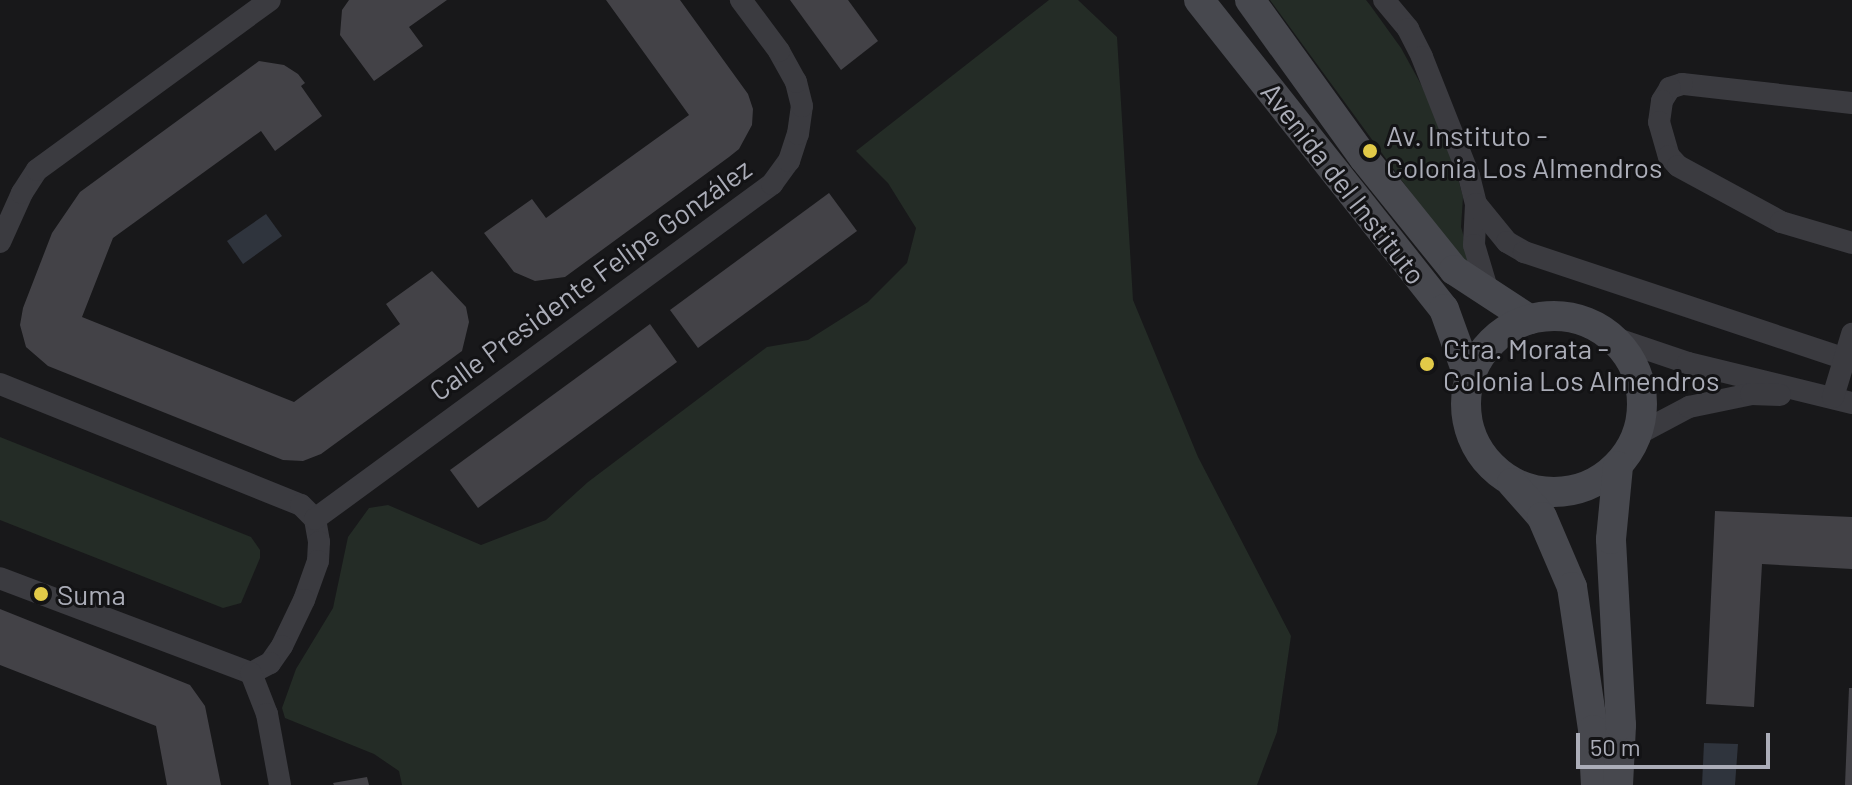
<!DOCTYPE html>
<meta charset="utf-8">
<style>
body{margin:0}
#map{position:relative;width:1852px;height:785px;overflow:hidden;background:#18181a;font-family:Barlow,sans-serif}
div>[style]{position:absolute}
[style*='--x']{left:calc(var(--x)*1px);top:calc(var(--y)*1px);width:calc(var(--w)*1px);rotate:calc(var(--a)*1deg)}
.green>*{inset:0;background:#242c26}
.water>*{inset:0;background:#2f343d}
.building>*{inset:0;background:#434247}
.street>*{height:22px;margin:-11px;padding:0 11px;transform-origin:11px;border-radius:11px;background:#3b3b40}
.secondary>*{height:30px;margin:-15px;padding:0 15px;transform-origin:15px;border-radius:15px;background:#47484e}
.secondary>.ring{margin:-15px;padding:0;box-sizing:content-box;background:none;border:30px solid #47484e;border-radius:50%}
.dots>*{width:22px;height:22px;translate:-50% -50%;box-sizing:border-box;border:4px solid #131315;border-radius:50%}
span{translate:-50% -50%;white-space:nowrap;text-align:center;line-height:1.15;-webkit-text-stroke:6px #131315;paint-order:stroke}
.poi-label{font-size:28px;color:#abadb8}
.left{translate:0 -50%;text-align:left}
.street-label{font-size:28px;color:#abadb8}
.scale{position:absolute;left:1576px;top:733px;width:194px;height:36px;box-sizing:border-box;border:4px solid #abadb8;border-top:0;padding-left:10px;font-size:24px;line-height:28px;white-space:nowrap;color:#abadb8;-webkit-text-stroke:6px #131315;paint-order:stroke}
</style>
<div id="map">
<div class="green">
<i style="clip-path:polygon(1049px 0,1078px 0,1117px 37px,1133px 300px,1198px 457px,1291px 636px,1277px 732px,1257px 785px,402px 785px,399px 771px,374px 754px,285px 718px,282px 708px,296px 669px,333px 608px,348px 537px,369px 508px,388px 505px,481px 545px,546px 520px,588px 482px,767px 347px,808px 340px,868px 302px,907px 263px,916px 228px,888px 183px,856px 151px)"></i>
<i style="clip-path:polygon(1270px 0,1366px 0,1370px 5px,1401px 48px,1423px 88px,1453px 160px,1463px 197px,1461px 227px,1471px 262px,1466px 264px,1422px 208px)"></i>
<i style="clip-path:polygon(0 437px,251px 537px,260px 550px,260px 558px,241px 603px,223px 608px,0 520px)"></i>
</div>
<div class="water">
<i style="clip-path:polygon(266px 214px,282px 236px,243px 264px,227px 241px)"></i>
<i style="clip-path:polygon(1704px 743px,1738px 744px,1735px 785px,1702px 785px)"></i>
</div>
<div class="building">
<i style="clip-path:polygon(349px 0,447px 0,409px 27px,423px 46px,374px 81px,340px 35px,342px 10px)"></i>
<i style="clip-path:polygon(606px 0,680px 0,748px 94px,753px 109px,752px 125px,739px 149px,729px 157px,565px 277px,535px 281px,514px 272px,484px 233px,532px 199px,546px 218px,689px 115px)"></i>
<i style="clip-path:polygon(790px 0,848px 0,878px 41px,841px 70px)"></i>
<i style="clip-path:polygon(259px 61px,284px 65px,298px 74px,305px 83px,301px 86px,322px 116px,275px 151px,261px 131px,113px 238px,82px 317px,294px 402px,400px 324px,386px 304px,432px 271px,466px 307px,469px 322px,462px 351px,321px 454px,303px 461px,283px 460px,48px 366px,26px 347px,20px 325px,23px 308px,52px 233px,80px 192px)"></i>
<i style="clip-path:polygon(829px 193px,857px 231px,698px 348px,670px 310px)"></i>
<i style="clip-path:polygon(650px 324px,677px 362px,478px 508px,450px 470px)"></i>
<i style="clip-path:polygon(1715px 511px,1852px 517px,1852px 569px,1762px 564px,1754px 707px,1706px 704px)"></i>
<i style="clip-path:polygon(0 609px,190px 685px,205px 706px,221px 785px,167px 785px,156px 726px,0 665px)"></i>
<i style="clip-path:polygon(1849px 688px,1852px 688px,1852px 785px,1845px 785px)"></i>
<i style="clip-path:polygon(367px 777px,369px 785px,334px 785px,333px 783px)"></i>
</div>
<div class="street">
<i style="--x:1384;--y:0;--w:38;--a:50"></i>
<i style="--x:1408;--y:29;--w:31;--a:63"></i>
<i style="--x:1422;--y:57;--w:128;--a:68.4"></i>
<i style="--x:1469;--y:176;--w:29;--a:76"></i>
<i style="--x:1476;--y:204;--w:41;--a:92.8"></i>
<i style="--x:1474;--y:245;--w:49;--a:73.4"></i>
<i style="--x:1852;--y:103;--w:171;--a:-173.6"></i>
<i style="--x:1682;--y:84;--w:13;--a:162"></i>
<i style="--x:1670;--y:88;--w:15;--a:122"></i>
<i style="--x:1662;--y:101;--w:21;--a:98"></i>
<i style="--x:1659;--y:122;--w:35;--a:74"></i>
<i style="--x:1669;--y:156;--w:13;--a:48"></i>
<i style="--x:1678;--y:166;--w:117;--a:28.5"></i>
<i style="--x:1781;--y:222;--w:74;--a:16.5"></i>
<i style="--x:1476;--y:204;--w:49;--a:50.8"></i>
<i style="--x:1507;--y:242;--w:20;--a:30"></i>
<i style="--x:1524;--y:252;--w:346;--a:18.4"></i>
<i style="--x:0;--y:242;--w:54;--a:-65.8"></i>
<i style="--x:22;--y:193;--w:27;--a:-57"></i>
<i style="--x:37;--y:170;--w:288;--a:-36.1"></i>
<i style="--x:1614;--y:338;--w:78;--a:18.7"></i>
<i style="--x:1688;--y:363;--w:169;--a:13.7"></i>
<i style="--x:0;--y:384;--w:324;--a:21.9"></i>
<i style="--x:301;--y:505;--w:20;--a:45"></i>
<i style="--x:315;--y:519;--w:23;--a:80"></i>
<i style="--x:319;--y:542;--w:19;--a:93"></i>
<i style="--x:318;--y:561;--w:41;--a:109.7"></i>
<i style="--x:304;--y:600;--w:51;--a:115.6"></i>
<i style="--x:282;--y:646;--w:21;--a:125"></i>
<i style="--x:270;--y:663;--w:21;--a:152"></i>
<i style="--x:251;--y:673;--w:268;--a:-159.3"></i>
<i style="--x:1833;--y:397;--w:66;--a:-73.2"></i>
<i style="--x:1638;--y:434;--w:58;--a:-27.9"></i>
<i style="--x:1689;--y:407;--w:63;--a:-11.8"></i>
<i style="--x:1751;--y:394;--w:29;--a:2"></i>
<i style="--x:315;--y:519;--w:567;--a:-36.24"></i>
<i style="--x:772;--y:184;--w:29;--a:-54"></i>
<i style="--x:789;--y:161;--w:28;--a:-72"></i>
<i style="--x:798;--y:134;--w:28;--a:-82"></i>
<i style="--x:802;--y:106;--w:25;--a:-104"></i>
<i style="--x:796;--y:82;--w:35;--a:-119"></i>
<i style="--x:779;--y:51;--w:64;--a:-126.7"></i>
<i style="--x:251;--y:673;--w:44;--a:68.7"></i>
<i style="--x:267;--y:714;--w:72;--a:79.6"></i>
</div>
<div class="secondary">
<i style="--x:1199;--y:0;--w:394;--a:51.6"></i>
<i style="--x:1444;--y:309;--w:73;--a:70.1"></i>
<i style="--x:1250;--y:0;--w:195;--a:54.2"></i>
<i style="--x:1364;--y:158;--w:144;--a:51.2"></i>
<i style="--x:1454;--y:270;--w:90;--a:33.2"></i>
<i class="ring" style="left:1466px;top:316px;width:146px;height:146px"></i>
<i style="--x:1512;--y:483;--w:45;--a:48.6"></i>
<i style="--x:1542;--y:517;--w:76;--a:66.8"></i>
<i style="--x:1572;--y:587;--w:145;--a:81.6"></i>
<i style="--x:1593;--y:730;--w:55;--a:86.9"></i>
<i style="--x:1618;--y:785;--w:60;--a:-87.1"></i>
<i style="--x:1621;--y:725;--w:186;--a:-93.1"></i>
<i style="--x:1611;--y:539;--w:73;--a:-84.5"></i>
</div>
<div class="dots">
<i style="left:1370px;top:151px;background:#e2ca48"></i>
<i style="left:1427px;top:364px;background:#e2ca48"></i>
<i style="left:41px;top:594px;background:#e2ca48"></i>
</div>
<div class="poi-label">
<span class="left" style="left:1386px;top:151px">Av. Instituto -<br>Colonia Los Almendros</span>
<span class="left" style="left:1443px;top:364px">Ctra. Morata -<br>Colonia Los Almendros</span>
<span class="left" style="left:57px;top:594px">Suma</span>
</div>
<div class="street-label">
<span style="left:1344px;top:183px;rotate:52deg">Avenida del Instituto</span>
<span style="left:590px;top:279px;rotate:-36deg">Calle Presidente Felipe González</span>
</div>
<div class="scale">50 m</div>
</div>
